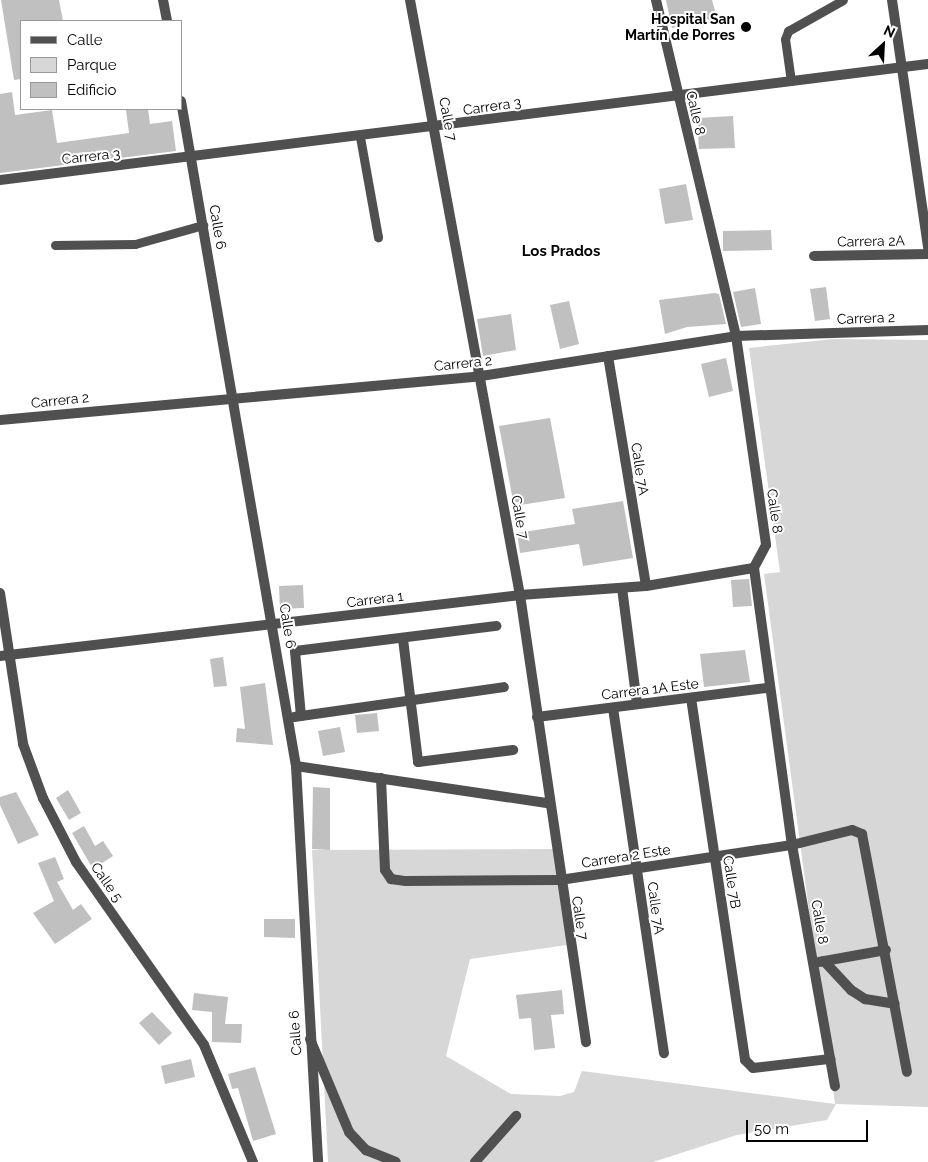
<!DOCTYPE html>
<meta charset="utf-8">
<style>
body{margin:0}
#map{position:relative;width:928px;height:1162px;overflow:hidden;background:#fff;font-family:Raleway,sans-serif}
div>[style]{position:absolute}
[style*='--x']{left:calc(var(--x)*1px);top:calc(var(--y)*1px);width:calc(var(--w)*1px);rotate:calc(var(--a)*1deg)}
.green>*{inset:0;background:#d7d7d7}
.building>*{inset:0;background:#c0c0c0}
.service>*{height:9px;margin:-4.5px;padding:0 4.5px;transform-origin:4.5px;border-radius:4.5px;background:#505050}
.minor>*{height:10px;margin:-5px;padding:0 5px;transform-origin:5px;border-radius:5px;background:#505050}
.dots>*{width:14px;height:14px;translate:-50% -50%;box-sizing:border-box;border:2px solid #fff;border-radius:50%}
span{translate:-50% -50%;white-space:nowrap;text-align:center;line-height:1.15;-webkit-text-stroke:4px #fff;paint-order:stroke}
.poi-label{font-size:14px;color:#000;font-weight:700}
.right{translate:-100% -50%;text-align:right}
.street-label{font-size:14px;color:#000}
.neighbourhood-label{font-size:15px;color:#000;font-weight:700}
.legend{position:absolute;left:20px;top:20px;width:162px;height:90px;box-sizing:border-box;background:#fff;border:1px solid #999;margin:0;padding:6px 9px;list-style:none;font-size:15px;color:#000}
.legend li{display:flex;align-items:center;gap:10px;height:25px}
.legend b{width:25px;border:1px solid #999}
.north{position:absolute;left:858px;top:20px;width:50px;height:50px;-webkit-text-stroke:4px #fff;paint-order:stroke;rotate:25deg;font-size:14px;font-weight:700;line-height:20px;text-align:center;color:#000}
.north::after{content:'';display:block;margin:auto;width:18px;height:22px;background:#000;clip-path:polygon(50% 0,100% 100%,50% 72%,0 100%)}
.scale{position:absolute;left:746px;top:1120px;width:122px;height:22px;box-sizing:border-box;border:2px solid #000;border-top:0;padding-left:6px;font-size:15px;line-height:18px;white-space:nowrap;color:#000;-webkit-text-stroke:4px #fff;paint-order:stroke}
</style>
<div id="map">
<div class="green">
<i style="clip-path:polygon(833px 339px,928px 340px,928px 1107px,836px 1104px,827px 1120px,737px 1135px,653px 1162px,328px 1162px,312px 850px,555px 849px,567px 945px,470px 959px,446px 1056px,511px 1094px,560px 1096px,574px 1092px,582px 1071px,835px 1104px,764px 574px,780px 572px,749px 348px)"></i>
</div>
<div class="building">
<i style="clip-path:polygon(1px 0,59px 0,63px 21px,21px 21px,21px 79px,14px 80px)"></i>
<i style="clip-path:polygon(666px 0,712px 0,717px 18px,672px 28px)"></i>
<i style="clip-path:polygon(12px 92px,15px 115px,52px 110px,57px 143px,129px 133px,126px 110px,148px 109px,150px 124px,172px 121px,176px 151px,0 173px,0 94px)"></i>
<i style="clip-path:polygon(733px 116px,735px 148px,699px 149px,697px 118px)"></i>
<i style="clip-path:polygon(686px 184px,693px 220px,665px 224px,659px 189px)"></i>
<i style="clip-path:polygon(771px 230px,772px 250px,723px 251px,723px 231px)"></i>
<i style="clip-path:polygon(826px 287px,830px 319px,815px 321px,810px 289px)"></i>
<i style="clip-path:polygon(755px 288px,761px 324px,741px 327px,733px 292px)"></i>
<i style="clip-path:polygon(714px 293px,719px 294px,726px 324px,687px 327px,665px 334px,659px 300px)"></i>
<i style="clip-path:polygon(569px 301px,579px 344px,560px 349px,550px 305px)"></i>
<i style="clip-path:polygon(511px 314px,516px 350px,483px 356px,477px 319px)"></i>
<i style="clip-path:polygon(726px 358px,733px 391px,709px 397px,701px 364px)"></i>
<i style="clip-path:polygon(550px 418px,565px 498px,514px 506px,499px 426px)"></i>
<i style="clip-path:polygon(623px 501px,633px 558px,583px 566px,579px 544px,520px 553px,517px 533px,575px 524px,572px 509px)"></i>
<i style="clip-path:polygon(749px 579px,752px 606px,733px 607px,731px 580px)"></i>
<i style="clip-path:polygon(303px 585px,304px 608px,280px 609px,279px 586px)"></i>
<i style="clip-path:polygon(745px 650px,750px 682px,704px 687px,700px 654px)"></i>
<i style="clip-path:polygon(223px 657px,227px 686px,214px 687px,210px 659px)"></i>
<i style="clip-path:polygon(265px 683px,273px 745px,236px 742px,237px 728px,245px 729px,240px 687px)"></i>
<i style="clip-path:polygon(377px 713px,379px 731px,357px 733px,355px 715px)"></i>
<i style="clip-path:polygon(340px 727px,345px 752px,323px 756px,318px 731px)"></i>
<i style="clip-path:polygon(313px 787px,330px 788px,330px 850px,312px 849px)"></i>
<i style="clip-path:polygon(68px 790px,81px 813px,69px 820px,56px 798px)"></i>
<i style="clip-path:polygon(16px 792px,39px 835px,18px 844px,0 805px,0 797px)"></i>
<i style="clip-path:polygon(84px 826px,95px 846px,103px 841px,113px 856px,93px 869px,72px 833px)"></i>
<i style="clip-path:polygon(55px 857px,64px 879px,57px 882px,73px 910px,81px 904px,92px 919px,55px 944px,33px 913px,54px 901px,38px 863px)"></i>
<i style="clip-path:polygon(264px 919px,295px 919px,295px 938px,264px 937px)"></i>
<i style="clip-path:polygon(562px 990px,564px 1014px,551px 1015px,555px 1048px,534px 1050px,531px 1018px,519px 1019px,516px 995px)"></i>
<i style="clip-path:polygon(194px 993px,228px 997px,225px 1024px,242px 1024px,241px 1043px,212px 1042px,212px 1012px,192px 1010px)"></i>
<i style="clip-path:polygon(152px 1012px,172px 1033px,159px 1045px,139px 1023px)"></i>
<i style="clip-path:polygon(191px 1059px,195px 1077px,165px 1084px,161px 1066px)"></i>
<i style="clip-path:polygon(255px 1067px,276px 1134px,253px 1141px,238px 1088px,232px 1089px,228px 1074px)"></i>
</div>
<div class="service">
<i style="--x:791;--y:81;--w:42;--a:-98.1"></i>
<i style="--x:785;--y:39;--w:9;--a:-69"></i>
<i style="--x:788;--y:31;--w:63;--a:-29.4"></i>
<i style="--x:360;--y:137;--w:102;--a:79.8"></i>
<i style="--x:55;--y:245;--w:80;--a:-0.7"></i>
<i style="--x:135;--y:244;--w:71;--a:-15.6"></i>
</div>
<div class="minor">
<i style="--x:163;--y:0;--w:21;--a:79"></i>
<i style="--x:410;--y:0;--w:605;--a:79.53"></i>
<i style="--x:520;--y:595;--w:452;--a:81.6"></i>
<i style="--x:656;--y:0;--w:345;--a:76.6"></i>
<i style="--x:736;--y:336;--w:211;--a:81.8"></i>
<i style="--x:766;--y:545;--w:26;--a:118"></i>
<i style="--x:892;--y:0;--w:251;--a:81.7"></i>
<i style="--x:181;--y:101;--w:675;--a:80.19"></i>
<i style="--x:296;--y:766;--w:397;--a:86.8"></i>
<i style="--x:0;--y:180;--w:935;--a:-7.13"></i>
<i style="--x:814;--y:256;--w:114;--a:-1"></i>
<i style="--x:608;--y:356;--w:233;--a:80.6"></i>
<i style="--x:0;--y:420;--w:483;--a:-5.2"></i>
<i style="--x:481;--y:376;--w:258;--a:-8.9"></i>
<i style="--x:736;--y:336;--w:192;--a:-1.8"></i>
<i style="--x:754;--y:568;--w:280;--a:82.2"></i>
<i style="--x:792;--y:845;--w:245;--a:79.9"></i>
<i style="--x:622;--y:588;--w:117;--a:82.6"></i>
<i style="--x:0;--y:593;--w:153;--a:81.3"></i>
<i style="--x:23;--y:744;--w:58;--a:69.7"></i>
<i style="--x:43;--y:798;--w:72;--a:62.7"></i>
<i style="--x:76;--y:862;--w:223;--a:55"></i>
<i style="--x:204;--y:1045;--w:127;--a:67.3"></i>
<i style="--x:403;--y:639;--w:124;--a:83"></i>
<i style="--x:418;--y:762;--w:96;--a:-7.2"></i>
<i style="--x:0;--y:656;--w:524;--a:-6.69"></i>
<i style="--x:520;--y:595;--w:126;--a:-4.1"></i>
<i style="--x:646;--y:586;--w:109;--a:-9.5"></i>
<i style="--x:691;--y:698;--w:366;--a:81.5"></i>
<i style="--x:745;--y:1060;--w:11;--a:45"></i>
<i style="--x:753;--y:1068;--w:78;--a:-6.7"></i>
<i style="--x:613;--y:708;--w:349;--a:81.6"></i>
<i style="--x:301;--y:716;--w:65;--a:-95.3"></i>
<i style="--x:295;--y:651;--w:203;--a:-7.1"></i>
<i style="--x:294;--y:717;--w:212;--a:-8.1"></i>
<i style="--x:537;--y:717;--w:232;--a:-7.2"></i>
<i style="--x:296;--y:766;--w:255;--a:8.4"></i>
<i style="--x:381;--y:778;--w:92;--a:87.5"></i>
<i style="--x:385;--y:870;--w:11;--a:56"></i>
<i style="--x:391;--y:879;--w:15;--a:8"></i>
<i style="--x:406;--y:881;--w:154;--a:-0.4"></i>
<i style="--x:560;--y:880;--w:235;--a:-8.6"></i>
<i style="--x:792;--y:845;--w:62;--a:-14"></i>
<i style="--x:852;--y:830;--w:11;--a:22"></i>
<i style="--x:862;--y:834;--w:242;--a:79.3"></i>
<i style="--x:824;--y:961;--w:40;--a:47"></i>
<i style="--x:851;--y:990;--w:17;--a:33"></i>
<i style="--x:865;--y:999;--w:30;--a:9"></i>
<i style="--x:819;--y:962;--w:68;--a:-10.2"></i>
<i style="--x:310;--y:1039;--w:101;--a:67.2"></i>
<i style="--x:349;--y:1132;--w:25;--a:47"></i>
<i style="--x:366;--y:1150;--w:32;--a:22"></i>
<i style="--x:475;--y:1162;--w:62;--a:-48.3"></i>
</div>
<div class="dots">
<i style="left:746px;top:27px;background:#000"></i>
</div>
<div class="poi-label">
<span class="right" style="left:735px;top:27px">Hospital San<br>Martín de Porres</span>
</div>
<div class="street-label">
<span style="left:492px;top:106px;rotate:-8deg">Carrera 3</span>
<span style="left:696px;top:113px;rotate:77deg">Calle 8</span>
<span style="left:448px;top:119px;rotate:79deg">Calle 7</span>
<span style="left:91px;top:156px;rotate:-6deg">Carrera 3</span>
<span style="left:218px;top:227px;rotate:80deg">Calle 6</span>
<span style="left:871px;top:241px;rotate:-1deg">Carrera 2A</span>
<span style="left:866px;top:318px;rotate:-2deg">Carrera 2</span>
<span style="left:463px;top:363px;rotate:-6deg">Carrera 2</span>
<span style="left:60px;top:400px;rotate:-6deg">Carrera 2</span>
<span style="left:640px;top:469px;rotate:81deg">Calle 7A</span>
<span style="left:775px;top:511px;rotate:82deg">Calle 8</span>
<span style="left:520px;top:517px;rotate:80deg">Calle 7</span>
<span style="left:375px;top:599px;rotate:-7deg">Carrera 1</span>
<span style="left:288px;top:626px;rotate:81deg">Calle 6</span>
<span style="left:650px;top:689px;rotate:-7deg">Carrera 1A Este</span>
<span style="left:626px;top:856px;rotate:-9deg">Carrera 2 Este</span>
<span style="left:107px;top:882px;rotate:55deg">Calle 5</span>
<span style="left:732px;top:882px;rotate:81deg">Calle 7B</span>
<span style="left:656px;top:908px;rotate:82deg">Calle 7A</span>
<span style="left:580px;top:918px;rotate:81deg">Calle 7</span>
<span style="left:820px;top:922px;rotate:80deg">Calle 8</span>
<span style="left:295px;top:1033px;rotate:-94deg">Calle 6</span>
</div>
<div class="neighbourhood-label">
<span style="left:561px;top:252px">Los Prados</span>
</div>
<ul class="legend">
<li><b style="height:6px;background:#505050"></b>Calle</li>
<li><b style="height:14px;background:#d7d7d7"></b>Parque</li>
<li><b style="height:14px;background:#c0c0c0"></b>Edificio</li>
</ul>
<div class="north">N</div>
<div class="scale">50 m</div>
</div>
